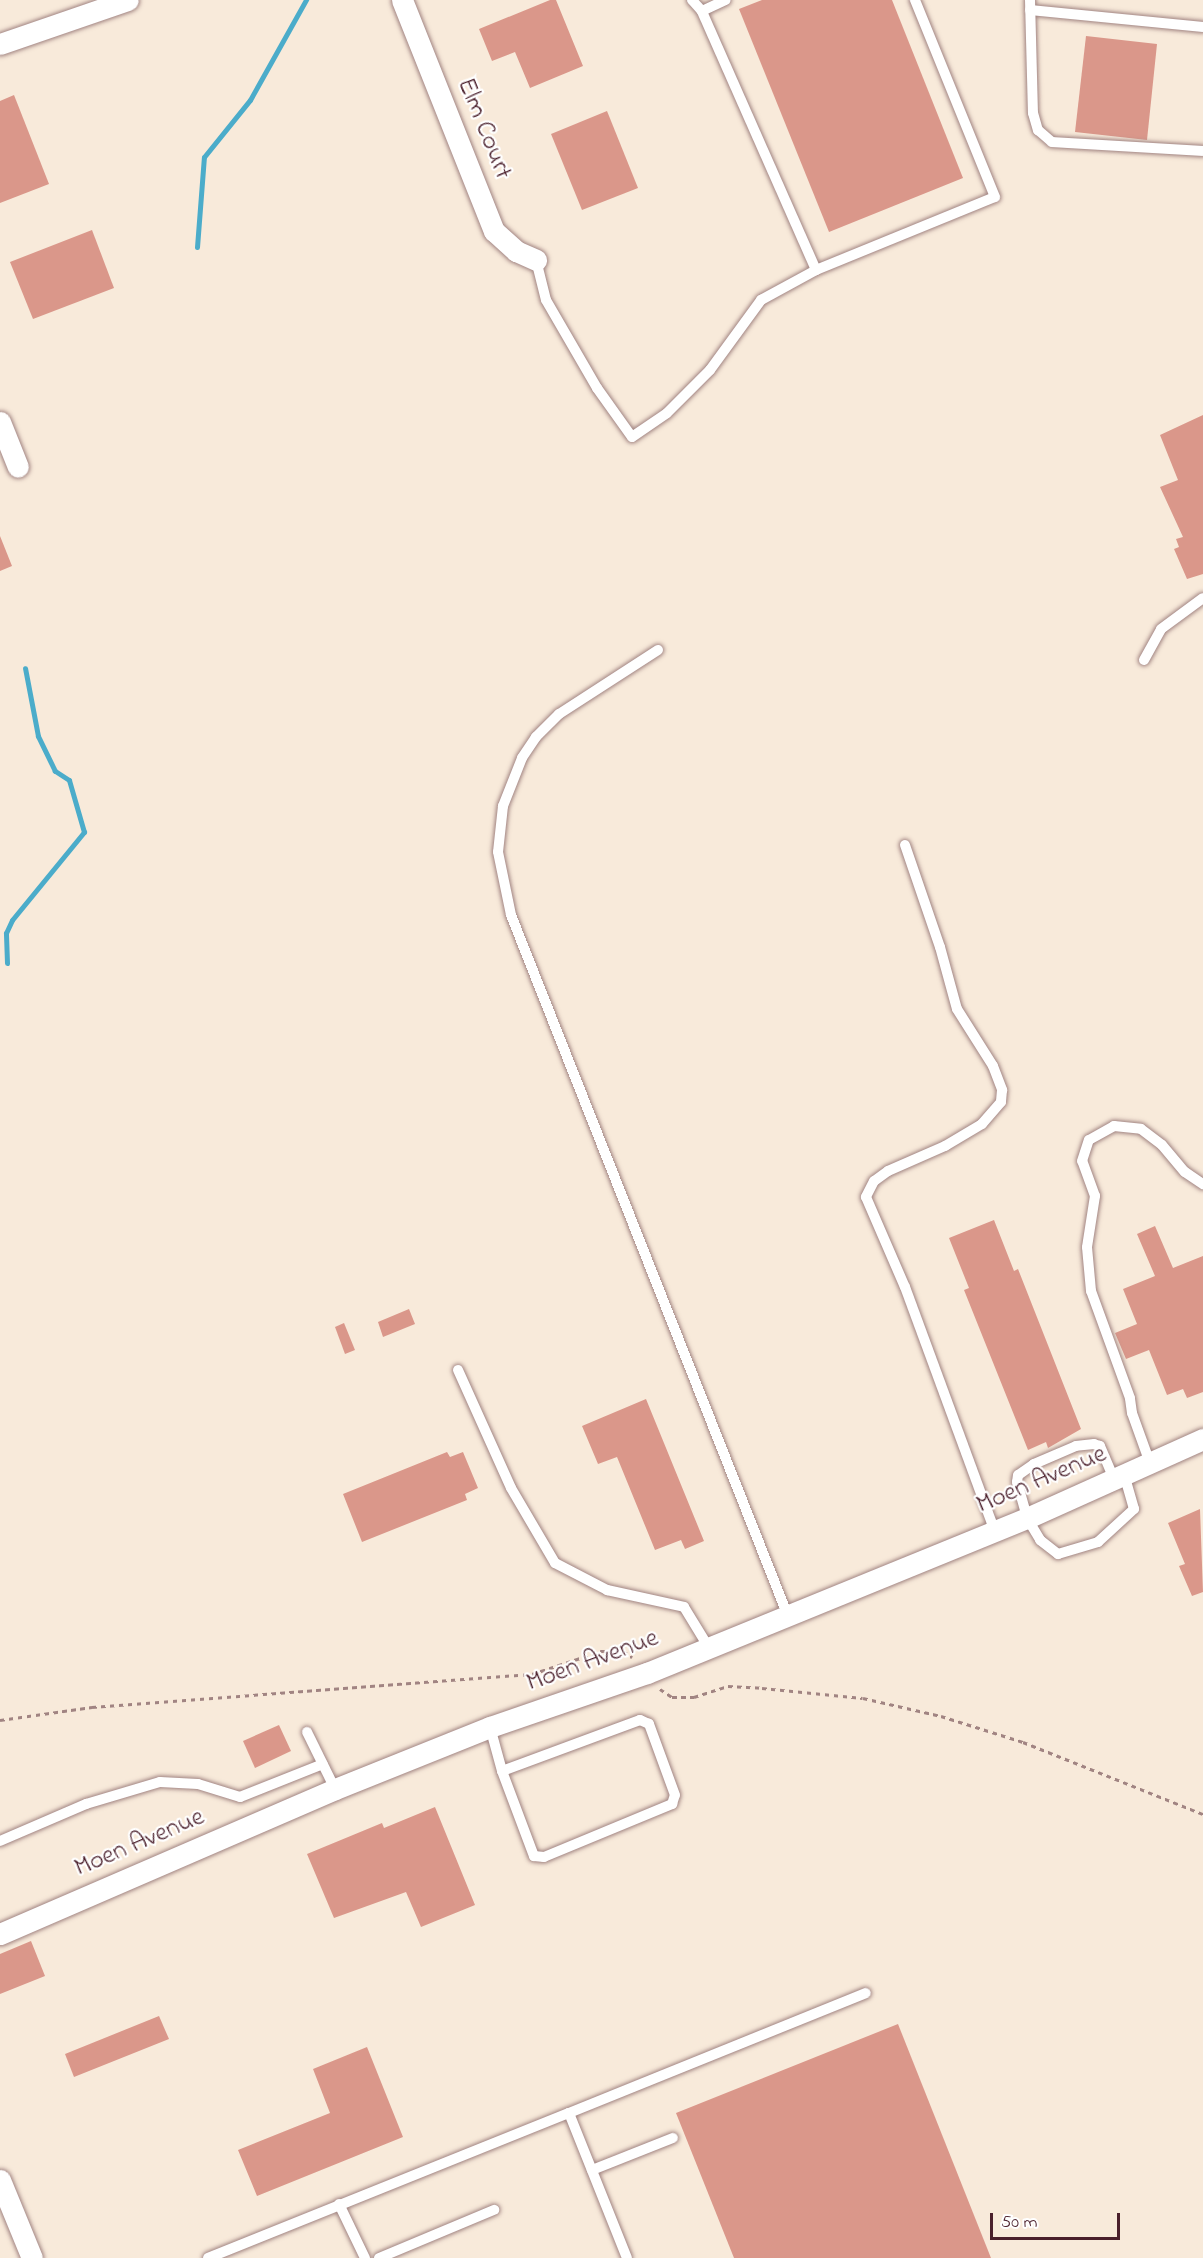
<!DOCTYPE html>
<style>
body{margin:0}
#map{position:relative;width:1203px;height:2258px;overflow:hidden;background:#f8eada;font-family:"Indie Flower",sans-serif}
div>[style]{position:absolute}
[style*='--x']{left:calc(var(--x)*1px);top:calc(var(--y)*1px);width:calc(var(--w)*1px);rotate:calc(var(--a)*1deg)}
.stream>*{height:5px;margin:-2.5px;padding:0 2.5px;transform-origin:2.5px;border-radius:2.5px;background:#4bacca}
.building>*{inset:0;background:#da978a}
.path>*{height:3px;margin-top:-1.5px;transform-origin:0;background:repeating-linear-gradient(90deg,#a18482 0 4.5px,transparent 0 9px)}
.roads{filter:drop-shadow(0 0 2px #a18482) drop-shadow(0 0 2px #a18482)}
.service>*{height:10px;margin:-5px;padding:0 5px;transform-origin:5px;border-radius:5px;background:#fff}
.minor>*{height:21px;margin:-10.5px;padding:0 10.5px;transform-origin:10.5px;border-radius:10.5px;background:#fff}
span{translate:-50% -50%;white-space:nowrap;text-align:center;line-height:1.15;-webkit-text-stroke:4.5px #fff;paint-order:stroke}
.street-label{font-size:26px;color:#4a1f2b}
.scale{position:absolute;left:990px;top:2213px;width:130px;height:27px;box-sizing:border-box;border:3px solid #4a1f2b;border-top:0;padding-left:8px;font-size:18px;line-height:21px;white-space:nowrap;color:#4a1f2b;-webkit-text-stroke:4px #fff;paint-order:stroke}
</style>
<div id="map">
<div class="stream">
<i style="--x:197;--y:247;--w:90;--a:-85.6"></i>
<i style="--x:204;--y:157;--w:73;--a:-51.1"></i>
<i style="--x:250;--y:100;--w:115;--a:-60.8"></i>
<i style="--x:7;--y:963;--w:30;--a:-92"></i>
<i style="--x:6;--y:933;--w:14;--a:-65"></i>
<i style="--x:12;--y:920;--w:114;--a:-50.7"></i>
<i style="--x:84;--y:832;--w:54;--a:-106.1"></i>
<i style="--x:69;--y:780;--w:17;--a:-147"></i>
<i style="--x:55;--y:771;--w:39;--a:-116"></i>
<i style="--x:38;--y:736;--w:69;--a:-100.8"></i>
</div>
<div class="building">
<i style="clip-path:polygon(550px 0,556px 0,583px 66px,530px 88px,515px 52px,492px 61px,479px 29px)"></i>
<i style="clip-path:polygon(762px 0,892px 0,963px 178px,829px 232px,739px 9px)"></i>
<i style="clip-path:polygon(1086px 36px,1157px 44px,1147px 140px,1075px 132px)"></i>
<i style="clip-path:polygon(14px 95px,49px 184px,0 203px,0 101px)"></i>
<i style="clip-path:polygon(607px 111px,638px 188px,582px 210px,551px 134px)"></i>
<i style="clip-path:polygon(92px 230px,114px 288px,33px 319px,10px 262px)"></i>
<i style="clip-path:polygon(1203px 415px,1203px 574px,1187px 579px,1174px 549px,1179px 547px,1176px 539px,1183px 537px,1160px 487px,1178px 480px,1160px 435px)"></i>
<i style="clip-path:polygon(0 536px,12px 566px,0 571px)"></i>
<i style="clip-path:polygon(994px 1220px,1014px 1271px,1018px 1269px,1081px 1429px,1048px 1448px,1046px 1442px,1028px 1450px,964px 1290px,969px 1288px,949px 1238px)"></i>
<i style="clip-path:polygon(1155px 1226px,1173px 1268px,1203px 1256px,1203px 1392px,1187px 1398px,1183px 1389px,1167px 1395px,1149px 1350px,1126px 1359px,1115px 1333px,1137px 1324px,1123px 1289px,1155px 1276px,1137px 1234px)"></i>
<i style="clip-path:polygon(409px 1309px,415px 1324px,383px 1337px,378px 1322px)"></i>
<i style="clip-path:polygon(344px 1323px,355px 1350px,345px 1354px,335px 1327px)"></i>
<i style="clip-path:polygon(646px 1399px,704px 1541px,685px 1549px,681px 1540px,655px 1550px,617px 1457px,598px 1464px,582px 1426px)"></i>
<i style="clip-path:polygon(447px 1452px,450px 1457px,463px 1452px,478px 1488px,465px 1494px,467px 1500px,362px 1542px,343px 1494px)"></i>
<i style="clip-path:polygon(1200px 1509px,1203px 1592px,1192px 1596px,1179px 1566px,1185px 1564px,1168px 1523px)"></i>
<i style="clip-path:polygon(279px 1725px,291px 1751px,255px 1768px,243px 1741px)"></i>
<i style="clip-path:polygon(435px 1807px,475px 1905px,421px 1927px,406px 1892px,334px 1918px,307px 1854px,382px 1823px,384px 1828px)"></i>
<i style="clip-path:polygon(31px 1941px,45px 1976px,0 1994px,0 1954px)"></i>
<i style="clip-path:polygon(159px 2016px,169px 2039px,74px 2077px,65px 2054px)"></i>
<i style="clip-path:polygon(898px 2024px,991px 2258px,734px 2258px,676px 2113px)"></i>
<i style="clip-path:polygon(367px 2047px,403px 2137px,257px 2196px,238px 2150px,330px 2113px,313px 2069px)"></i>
</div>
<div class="path">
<i style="--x:660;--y:1689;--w:14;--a:34"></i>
<i style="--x:672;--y:1697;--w:22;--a:0"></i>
<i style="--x:694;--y:1697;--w:36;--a:-18"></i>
<i style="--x:728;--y:1686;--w:34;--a:3"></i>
<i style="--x:762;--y:1688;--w:101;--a:5.7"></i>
<i style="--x:863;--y:1698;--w:80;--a:13"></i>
<i style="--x:941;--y:1716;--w:86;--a:17.6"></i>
<i style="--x:1023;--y:1742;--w:194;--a:21.8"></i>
<i style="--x:0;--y:1720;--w:93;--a:-8"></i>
<i style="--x:92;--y:1707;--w:441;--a:-4.3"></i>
<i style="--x:532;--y:1674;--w:73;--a:-18.4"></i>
<i style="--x:601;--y:1651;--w:22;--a:0"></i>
<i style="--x:623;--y:1651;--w:11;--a:34"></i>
</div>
<div class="roads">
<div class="service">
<i style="--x:692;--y:0;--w:15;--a:48"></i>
<i style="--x:702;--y:11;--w:26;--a:-25"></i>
<i style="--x:1030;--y:0;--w:113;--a:88.5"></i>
<i style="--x:1033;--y:113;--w:18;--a:74"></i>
<i style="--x:1038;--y:130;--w:18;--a:41"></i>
<i style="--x:1052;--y:142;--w:151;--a:3.4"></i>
<i style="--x:1030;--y:10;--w:174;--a:5.6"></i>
<i style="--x:536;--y:260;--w:41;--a:76"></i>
<i style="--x:546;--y:300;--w:102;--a:59.9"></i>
<i style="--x:597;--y:388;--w:60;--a:54.5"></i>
<i style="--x:632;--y:437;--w:42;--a:-34.4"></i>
<i style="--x:667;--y:413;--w:61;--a:-45"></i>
<i style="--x:710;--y:370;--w:87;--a:-53.9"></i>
<i style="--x:761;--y:300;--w:63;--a:-28.6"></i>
<i style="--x:816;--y:270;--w:283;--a:-113.8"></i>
<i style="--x:816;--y:270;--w:193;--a:-22.2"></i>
<i style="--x:995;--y:197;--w:213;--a:-112.1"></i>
<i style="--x:658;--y:650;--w:118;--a:147.1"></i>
<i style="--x:559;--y:714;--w:33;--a:135"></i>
<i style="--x:536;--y:737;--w:25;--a:124"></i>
<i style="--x:522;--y:758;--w:52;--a:111.6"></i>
<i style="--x:503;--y:806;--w:46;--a:96.2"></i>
<i style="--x:498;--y:852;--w:64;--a:78.3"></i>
<i style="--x:511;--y:915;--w:754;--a:68.44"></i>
<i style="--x:1144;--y:660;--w:35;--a:-61"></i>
<i style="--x:1161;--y:629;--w:52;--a:-36.4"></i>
<i style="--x:905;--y:845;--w:108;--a:71.1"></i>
<i style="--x:940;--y:947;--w:64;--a:74.7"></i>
<i style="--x:957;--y:1009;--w:67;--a:57.7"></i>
<i style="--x:993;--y:1066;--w:26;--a:69"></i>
<i style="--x:1002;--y:1090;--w:12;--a:95"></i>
<i style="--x:1001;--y:1102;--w:29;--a:131"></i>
<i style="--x:982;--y:1124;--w:43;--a:149.3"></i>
<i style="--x:945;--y:1146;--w:62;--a:156.3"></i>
<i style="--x:888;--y:1171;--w:17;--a:144"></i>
<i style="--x:874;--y:1181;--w:18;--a:117"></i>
<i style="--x:866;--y:1197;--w:98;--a:66.6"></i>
<i style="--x:905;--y:1287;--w:260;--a:69.8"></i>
<i style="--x:458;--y:1370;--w:129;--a:65.8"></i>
<i style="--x:511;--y:1488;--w:87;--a:59.6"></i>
<i style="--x:555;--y:1563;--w:59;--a:27.4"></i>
<i style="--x:607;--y:1590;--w:79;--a:12.4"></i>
<i style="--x:684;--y:1607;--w:48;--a:58.6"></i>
<i style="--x:1150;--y:1463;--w:53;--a:-109.8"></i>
<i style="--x:1132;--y:1413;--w:15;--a:-98"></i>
<i style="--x:1130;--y:1398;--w:114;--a:-110"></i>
<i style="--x:1091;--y:1291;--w:44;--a:-95.2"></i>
<i style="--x:1087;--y:1247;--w:52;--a:-81.1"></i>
<i style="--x:1095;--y:1196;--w:37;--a:-110"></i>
<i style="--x:1082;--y:1161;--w:22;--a:-72"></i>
<i style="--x:1089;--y:1140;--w:29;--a:-29"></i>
<i style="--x:1114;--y:1126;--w:27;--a:6"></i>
<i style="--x:1141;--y:1129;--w:26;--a:37"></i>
<i style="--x:1162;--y:1145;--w:35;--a:50"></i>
<i style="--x:1185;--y:1172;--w:22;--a:34"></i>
<i style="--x:1114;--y:1479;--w:36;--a:-113"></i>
<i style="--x:1100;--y:1446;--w:6;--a:-162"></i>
<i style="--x:1094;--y:1444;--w:18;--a:174"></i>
<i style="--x:1076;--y:1446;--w:46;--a:156.8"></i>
<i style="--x:1034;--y:1464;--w:19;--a:145"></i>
<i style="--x:1018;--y:1475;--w:7;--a:98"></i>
<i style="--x:1017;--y:1482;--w:37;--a:74"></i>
<i style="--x:1027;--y:1518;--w:26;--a:59"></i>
<i style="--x:1040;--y:1540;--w:23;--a:38"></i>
<i style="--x:1058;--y:1554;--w:42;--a:-16.7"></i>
<i style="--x:1098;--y:1542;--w:49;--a:-42.5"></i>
<i style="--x:1134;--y:1509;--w:36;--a:-106"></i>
<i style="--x:490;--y:1727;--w:46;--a:74.7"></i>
<i style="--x:502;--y:1771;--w:91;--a:69.4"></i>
<i style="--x:534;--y:1856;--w:10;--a:6"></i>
<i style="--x:544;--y:1857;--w:139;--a:-22.5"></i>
<i style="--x:672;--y:1804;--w:9;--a:-72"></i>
<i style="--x:675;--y:1795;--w:76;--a:-110.1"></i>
<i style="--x:649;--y:1724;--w:10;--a:-156"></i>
<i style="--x:640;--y:1720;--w:147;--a:159.7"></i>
<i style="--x:307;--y:1732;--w:64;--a:63.8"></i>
<i style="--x:0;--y:1841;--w:94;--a:-23.3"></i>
<i style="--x:86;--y:1804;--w:77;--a:-16.6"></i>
<i style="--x:160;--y:1782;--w:38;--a:3"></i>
<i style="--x:198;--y:1784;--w:44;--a:17.2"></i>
<i style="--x:240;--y:1797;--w:89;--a:-21.7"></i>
<i style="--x:569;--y:2113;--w:320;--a:-22"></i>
<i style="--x:592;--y:2170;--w:87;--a:-21.6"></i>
<i style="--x:339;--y:2204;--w:60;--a:64.3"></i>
<i style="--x:208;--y:2258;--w:389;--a:-21.9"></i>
<i style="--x:569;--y:2113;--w:156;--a:68.2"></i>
<i style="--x:379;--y:2258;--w:125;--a:-22.7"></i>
</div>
<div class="minor">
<i style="--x:402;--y:0;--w:249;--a:68.3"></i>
<i style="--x:494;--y:231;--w:30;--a:42"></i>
<i style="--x:516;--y:251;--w:22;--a:24"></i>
<i style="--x:0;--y:44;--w:135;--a:-19"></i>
<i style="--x:0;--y:422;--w:48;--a:68.2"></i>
<i style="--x:0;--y:1934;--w:365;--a:-23.4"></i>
<i style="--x:335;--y:1789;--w:167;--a:-21.8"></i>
<i style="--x:490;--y:1727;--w:166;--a:-19"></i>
<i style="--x:647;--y:1673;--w:410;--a:-22.2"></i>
<i style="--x:1027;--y:1518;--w:193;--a:-24.2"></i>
<i style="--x:0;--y:2180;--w:84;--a:67.7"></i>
</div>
</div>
<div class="street-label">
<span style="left:483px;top:129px;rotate:68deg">Elm Court</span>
<span style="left:1042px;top:1481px;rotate:-23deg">Moen Avenue</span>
<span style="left:593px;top:1662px;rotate:-20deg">Moen Avenue</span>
<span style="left:140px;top:1844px;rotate:-23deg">Moen Avenue</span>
</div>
<div class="scale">50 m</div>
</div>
